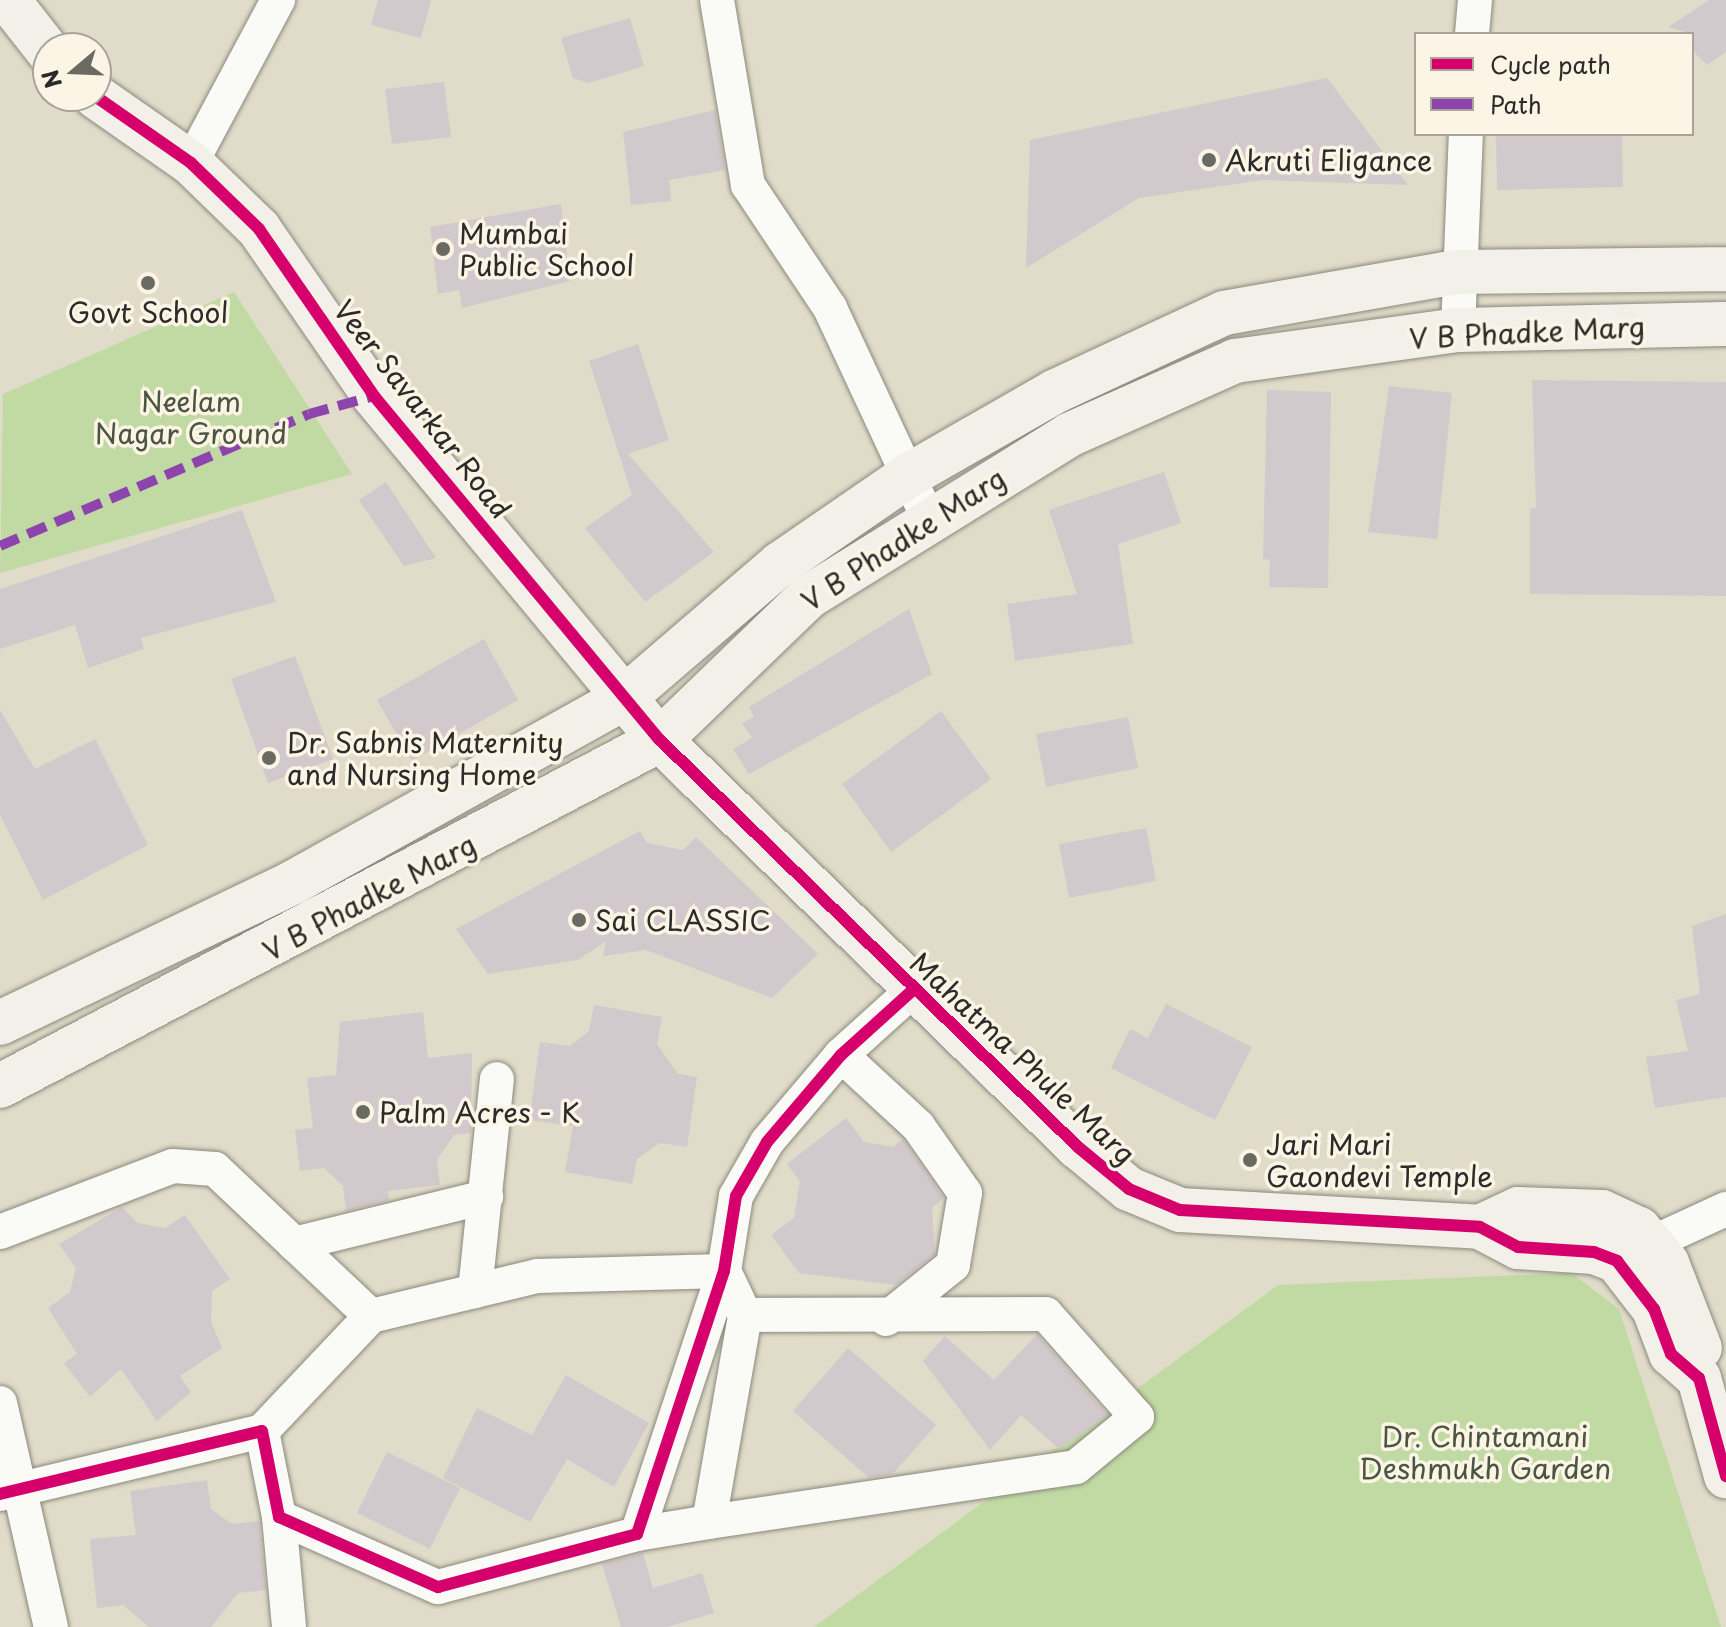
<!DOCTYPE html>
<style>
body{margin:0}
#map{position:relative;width:1726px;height:1627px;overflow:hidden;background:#e0dcc9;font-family:"Playpen Sans",sans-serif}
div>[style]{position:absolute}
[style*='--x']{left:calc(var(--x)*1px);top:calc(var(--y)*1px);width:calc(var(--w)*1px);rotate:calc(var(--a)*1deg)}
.green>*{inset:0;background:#c1daa4}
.building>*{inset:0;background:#d2c9cc}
.roads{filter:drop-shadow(0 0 2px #8b897f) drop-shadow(0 0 2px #8b897f)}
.street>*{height:34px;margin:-17px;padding:0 17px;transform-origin:17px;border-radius:17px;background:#fafaf7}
.secondary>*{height:44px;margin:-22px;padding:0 22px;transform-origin:22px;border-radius:22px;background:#f2f0e8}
.quiet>*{height:10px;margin-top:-5px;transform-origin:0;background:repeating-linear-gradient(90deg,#8e44ad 0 20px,transparent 0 30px)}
.cycleway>*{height:12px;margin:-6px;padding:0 6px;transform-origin:6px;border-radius:6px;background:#d6006c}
.dots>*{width:22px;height:22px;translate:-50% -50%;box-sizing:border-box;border:4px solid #fcf5e5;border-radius:50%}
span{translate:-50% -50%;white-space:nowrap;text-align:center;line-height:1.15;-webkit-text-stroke:7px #fcf5e5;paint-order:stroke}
.poi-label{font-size:28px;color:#2b2b2b}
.left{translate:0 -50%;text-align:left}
.street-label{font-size:28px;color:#2b2b2b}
.park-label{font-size:28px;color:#4a5642}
.legend{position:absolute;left:1414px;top:32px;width:280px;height:104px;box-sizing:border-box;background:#fcf5e5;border:2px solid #a8a49b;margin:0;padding:10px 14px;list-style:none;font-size:24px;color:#2b2b2b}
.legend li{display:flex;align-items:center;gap:16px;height:40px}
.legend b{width:40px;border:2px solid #a8a49b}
.north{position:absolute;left:32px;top:32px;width:80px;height:80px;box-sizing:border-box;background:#fcf5e5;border:2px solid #a8a49b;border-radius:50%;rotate:251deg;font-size:22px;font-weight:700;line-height:32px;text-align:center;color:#2b2b2b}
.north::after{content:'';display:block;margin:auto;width:28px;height:36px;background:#6a6962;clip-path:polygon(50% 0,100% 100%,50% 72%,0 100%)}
</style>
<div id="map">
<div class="green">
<i style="clip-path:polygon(234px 292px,352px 474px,0 573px,3px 394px)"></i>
<i style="clip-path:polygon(1571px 1273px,1619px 1309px,1721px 1627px,814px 1627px,1278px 1285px)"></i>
</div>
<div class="building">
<i style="clip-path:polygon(378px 0,431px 0,421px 38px,371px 25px)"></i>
<i style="clip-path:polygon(1709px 0,1726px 0,1726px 52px,1707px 65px,1692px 50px,1692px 34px,1668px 27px)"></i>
<i style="clip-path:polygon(630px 18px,644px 66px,589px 83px,573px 78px,561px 38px)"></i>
<i style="clip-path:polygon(1327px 78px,1408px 185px,1263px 180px,1139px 198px,1026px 268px,1030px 140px)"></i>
<i style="clip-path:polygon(444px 82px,451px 137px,392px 144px,385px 89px)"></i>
<i style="clip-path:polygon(715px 110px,725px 170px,669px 180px,671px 201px,631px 205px,623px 132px)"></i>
<i style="clip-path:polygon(1496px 134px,1622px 134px,1623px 187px,1497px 190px)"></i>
<i style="clip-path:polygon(561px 204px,570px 281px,462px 308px,459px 290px,438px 294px,430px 227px)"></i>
<i style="clip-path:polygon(638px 344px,669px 440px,628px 454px,714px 552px,645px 602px,585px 528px,632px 495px,589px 361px)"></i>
<i style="clip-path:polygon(1532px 380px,1726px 382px,1726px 596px,1530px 594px,1530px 508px,1536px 508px)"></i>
<i style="clip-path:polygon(1389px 386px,1452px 393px,1437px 539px,1368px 532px)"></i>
<i style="clip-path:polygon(1267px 390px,1331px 392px,1328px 588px,1269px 587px,1270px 560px,1263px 559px)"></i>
<i style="clip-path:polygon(1164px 472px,1181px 523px,1118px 544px,1133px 644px,1015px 661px,1007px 604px,1077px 594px,1049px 510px)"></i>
<i style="clip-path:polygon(386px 482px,436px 558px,404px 566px,359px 500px)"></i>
<i style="clip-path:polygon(242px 510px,276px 602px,141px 638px,144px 649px,88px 668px,75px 625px,0 649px,0 589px)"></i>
<i style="clip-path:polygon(909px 609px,932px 674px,749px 774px,733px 749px,752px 738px,742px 723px,754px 717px,749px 707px)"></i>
<i style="clip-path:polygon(484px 639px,518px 700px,412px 761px,377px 700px)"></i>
<i style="clip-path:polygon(295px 656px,333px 759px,268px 783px,231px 679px)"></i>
<i style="clip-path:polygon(0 710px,35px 769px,95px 739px,148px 845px,43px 900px,0 815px)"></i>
<i style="clip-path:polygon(941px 711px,991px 779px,891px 852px,842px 784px)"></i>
<i style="clip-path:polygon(1128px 717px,1138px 768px,1046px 787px,1036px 734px)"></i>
<i style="clip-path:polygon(1146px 828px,1156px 881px,1069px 898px,1059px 844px)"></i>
<i style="clip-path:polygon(640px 831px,647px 843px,683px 850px,696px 837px,818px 954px,772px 998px,646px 950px,603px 956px,606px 941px,578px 960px,488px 974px,456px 929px)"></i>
<i style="clip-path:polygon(1726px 914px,1726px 1097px,1655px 1108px,1646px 1057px,1688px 1051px,1676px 1000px,1700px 994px,1692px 926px)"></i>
<i style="clip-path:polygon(1166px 1004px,1252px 1047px,1215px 1120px,1111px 1068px,1130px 1029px,1148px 1038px)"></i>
<i style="clip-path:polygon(594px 1005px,662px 1017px,657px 1044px,678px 1074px,697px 1077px,687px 1147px,660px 1143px,637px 1159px,632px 1184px,565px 1172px,573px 1126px,529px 1120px,540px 1042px,570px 1046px,589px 1031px)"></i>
<i style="clip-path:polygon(423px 1012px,428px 1058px,472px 1053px,471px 1133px,454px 1135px,437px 1160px,440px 1185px,388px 1191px,389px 1200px,346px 1211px,343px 1186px,324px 1168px,300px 1171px,295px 1130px,313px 1128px,307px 1078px,336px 1075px,340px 1022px)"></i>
<i style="clip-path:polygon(846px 1118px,864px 1142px,893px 1147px,903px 1139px,944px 1198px,932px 1208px,935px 1254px,896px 1285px,799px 1273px,771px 1235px,794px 1218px,800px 1181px,787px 1164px)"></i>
<i style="clip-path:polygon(122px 1207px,138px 1223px,165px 1228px,185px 1215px,230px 1279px,212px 1291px,211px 1321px,222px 1348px,180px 1376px,191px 1392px,157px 1421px,121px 1369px,90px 1397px,64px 1363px,77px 1354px,48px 1308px,70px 1292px,76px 1268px,59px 1244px)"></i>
<i style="clip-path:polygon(1037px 1334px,1108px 1415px,1059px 1449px,1021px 1415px,990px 1450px,923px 1361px,945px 1336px,994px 1380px)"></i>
<i style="clip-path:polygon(848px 1348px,936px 1425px,893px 1474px,869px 1478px,793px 1411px)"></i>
<i style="clip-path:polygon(566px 1375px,649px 1423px,614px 1487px,567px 1459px,530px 1522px,443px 1478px,477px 1408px,532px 1435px)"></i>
<i style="clip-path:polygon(387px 1452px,460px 1488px,430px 1549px,357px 1513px)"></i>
<i style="clip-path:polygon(207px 1480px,211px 1509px,232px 1524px,259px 1521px,266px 1590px,238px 1593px,211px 1627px,149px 1627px,123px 1605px,97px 1608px,90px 1539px,136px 1535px,130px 1491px)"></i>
<i style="clip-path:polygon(643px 1553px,653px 1588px,702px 1573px,714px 1613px,667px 1627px,621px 1627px,602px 1564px)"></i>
</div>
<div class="roads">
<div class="street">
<i style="--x:717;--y:0;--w:188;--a:80.5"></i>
<i style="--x:748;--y:185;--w:148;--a:56.3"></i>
<i style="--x:830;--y:308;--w:232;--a:65"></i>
<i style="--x:1472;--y:34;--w:34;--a:-85"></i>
<i style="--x:191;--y:163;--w:185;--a:-61.9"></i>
<i style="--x:1458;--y:330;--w:196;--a:-87.7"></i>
<i style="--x:841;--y:1055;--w:105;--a:42.7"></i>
<i style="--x:918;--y:1126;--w:82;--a:55"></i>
<i style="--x:965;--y:1193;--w:73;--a:99.5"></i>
<i style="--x:953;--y:1265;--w:86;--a:141.1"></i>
<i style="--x:0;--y:1232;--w:185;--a:-20.9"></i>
<i style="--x:173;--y:1166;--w:42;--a:4.1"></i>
<i style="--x:215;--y:1169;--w:214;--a:43.3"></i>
<i style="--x:294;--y:1244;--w:198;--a:-13.8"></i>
<i style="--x:1628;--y:1254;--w:108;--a:-24.7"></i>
<i style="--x:475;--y:1291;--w:213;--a:-84.1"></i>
<i style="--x:0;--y:1403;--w:230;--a:77.2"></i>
<i style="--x:262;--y:1431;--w:158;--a:-46.5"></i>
<i style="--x:371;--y:1316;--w:171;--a:-13.5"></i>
<i style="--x:537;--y:1276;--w:187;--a:-1.5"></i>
<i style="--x:0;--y:1494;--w:269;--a:-13.5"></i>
<i style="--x:262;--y:1431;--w:88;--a:78.8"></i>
<i style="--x:279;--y:1517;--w:174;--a:23.8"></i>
<i style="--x:438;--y:1587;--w:206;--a:-14.9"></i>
<i style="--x:637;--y:1534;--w:277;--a:-71.7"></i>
<i style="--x:724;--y:1271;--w:76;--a:-80.9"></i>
<i style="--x:736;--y:1196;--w:62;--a:-60.1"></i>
<i style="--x:767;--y:1142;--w:114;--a:-49.6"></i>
<i style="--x:841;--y:1055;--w:98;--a:-42.1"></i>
<i style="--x:279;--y:1517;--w:110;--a:84.8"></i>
<i style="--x:709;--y:1522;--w:371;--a:-8.5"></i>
<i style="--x:1076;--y:1467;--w:79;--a:-39.3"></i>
<i style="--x:1137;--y:1417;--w:137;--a:-131.5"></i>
<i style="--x:1046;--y:1314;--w:301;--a:179.8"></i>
<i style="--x:745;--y:1315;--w:49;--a:-115.5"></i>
<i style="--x:637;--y:1534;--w:73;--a:-9.5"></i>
<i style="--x:709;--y:1522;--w:210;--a:-80.1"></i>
</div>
<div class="secondary">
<i style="--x:8;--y:0;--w:65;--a:51.9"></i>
<i style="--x:95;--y:96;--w:117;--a:34.9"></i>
<i style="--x:191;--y:163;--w:95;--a:44.1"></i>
<i style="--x:259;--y:229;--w:203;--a:55.4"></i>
<i style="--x:374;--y:396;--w:447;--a:50.3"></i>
<i style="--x:660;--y:740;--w:583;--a:44.24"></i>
<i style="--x:1078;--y:1147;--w:66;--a:39.5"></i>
<i style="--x:1129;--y:1189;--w:55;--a:22.4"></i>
<i style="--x:1180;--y:1210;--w:300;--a:3.2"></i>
<i style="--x:1480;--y:1227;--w:43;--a:27.8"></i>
<i style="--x:1518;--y:1247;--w:76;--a:3.8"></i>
<i style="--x:1594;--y:1252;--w:25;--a:21"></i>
<i style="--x:1617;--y:1261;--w:61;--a:52.4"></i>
<i style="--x:1654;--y:1309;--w:48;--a:69.3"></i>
<i style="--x:1671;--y:1354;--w:37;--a:41"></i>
<i style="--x:1699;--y:1378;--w:102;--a:74.6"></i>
<i style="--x:0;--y:1023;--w:324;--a:-25.6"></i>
<i style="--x:292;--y:883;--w:380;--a:-29.1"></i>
<i style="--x:624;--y:698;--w:206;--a:-40.7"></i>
<i style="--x:780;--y:564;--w:159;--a:-34.5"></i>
<i style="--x:911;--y:474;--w:165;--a:-29.8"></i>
<i style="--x:1054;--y:392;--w:187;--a:-24.9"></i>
<i style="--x:1224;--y:313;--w:236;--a:-10"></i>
<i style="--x:1456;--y:272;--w:270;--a:-0.6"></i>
<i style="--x:0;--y:1086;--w:745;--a:-27.67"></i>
<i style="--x:660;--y:740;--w:206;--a:-44"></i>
<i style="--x:808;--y:597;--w:307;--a:-31.8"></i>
<i style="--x:1069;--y:435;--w:182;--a:-24"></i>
<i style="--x:1235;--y:361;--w:225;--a:-7.9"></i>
<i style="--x:1458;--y:330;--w:268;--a:-1.3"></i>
<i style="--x:1480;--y:1227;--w:42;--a:-25.3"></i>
<i style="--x:1518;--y:1209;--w:84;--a:2"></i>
<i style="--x:1602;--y:1212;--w:41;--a:24.7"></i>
<i style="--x:1639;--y:1229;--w:44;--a:50.5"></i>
<i style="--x:1667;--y:1263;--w:91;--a:68.8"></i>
</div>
</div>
<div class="quiet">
<i style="--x:0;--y:546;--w:336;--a:-23.1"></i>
<i style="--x:309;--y:414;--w:67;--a:-15.5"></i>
</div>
<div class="cycleway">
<i style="--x:95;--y:96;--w:117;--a:34.9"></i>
<i style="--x:191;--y:163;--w:95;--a:44.1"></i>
<i style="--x:259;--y:229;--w:203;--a:55.4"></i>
<i style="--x:374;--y:396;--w:447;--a:50.3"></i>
<i style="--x:660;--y:740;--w:583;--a:44.24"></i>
<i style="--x:1078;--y:1147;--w:66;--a:39.5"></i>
<i style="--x:1129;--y:1189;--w:55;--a:22.4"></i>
<i style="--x:1180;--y:1210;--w:300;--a:3.2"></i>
<i style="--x:1480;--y:1227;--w:43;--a:27.8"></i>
<i style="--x:1518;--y:1247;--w:76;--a:3.8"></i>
<i style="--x:1594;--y:1252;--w:25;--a:21"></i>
<i style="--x:1617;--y:1261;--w:61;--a:52.4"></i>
<i style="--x:1654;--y:1309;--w:48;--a:69.3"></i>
<i style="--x:1671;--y:1354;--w:37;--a:41"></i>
<i style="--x:1699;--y:1378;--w:102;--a:74.6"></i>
<i style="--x:0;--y:1494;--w:269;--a:-13.5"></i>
<i style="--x:262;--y:1431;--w:88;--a:78.8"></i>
<i style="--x:279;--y:1517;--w:174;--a:23.8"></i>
<i style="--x:438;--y:1587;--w:206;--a:-14.9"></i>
<i style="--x:637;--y:1534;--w:277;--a:-71.7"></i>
<i style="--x:724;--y:1271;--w:76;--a:-80.9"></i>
<i style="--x:736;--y:1196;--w:62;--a:-60.1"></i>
<i style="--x:767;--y:1142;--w:114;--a:-49.6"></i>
<i style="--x:841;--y:1055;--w:98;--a:-42.1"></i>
</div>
<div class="dots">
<i style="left:1209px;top:160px;background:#6a6962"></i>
<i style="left:443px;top:249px;background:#6a6962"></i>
<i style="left:148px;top:283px;background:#6a6962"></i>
<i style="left:269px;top:758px;background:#6a6962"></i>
<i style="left:579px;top:920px;background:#6a6962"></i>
<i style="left:363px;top:1112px;background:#6a6962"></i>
<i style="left:1250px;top:1160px;background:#6a6962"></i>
</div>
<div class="poi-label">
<span class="left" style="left:1225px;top:160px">Akruti Eligance</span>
<span class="left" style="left:459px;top:249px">Mumbai<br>Public School</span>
<span style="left:148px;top:312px">Govt School</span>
<span class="left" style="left:287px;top:758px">Dr. Sabnis Maternity<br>and Nursing Home</span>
<span class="left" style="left:595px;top:920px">Sai CLASSIC</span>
<span class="left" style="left:379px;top:1112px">Palm Acres - K</span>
<span class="left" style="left:1266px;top:1160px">Jari Mari<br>Gaondevi Temple</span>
</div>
<div class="street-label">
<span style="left:1527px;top:332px;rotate:-3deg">V B Phadke Marg</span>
<span style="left:423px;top:409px;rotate:52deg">Veer Savarkar Road</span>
<span style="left:903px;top:539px;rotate:-33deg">V B Phadke Marg</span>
<span style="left:369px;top:897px;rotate:-28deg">V B Phadke Marg</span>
<span style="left:1023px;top:1058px;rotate:43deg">Mahatma Phule Marg</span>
</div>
<div class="park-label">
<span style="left:191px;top:417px">Neelam<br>Nagar Ground</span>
<span style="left:1485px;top:1452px">Dr. Chintamani<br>Deshmukh Garden</span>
</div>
<ul class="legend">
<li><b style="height:10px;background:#d6006c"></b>Cycle path</li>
<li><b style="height:10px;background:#8e44ad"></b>Path</li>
</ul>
<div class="north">N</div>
</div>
